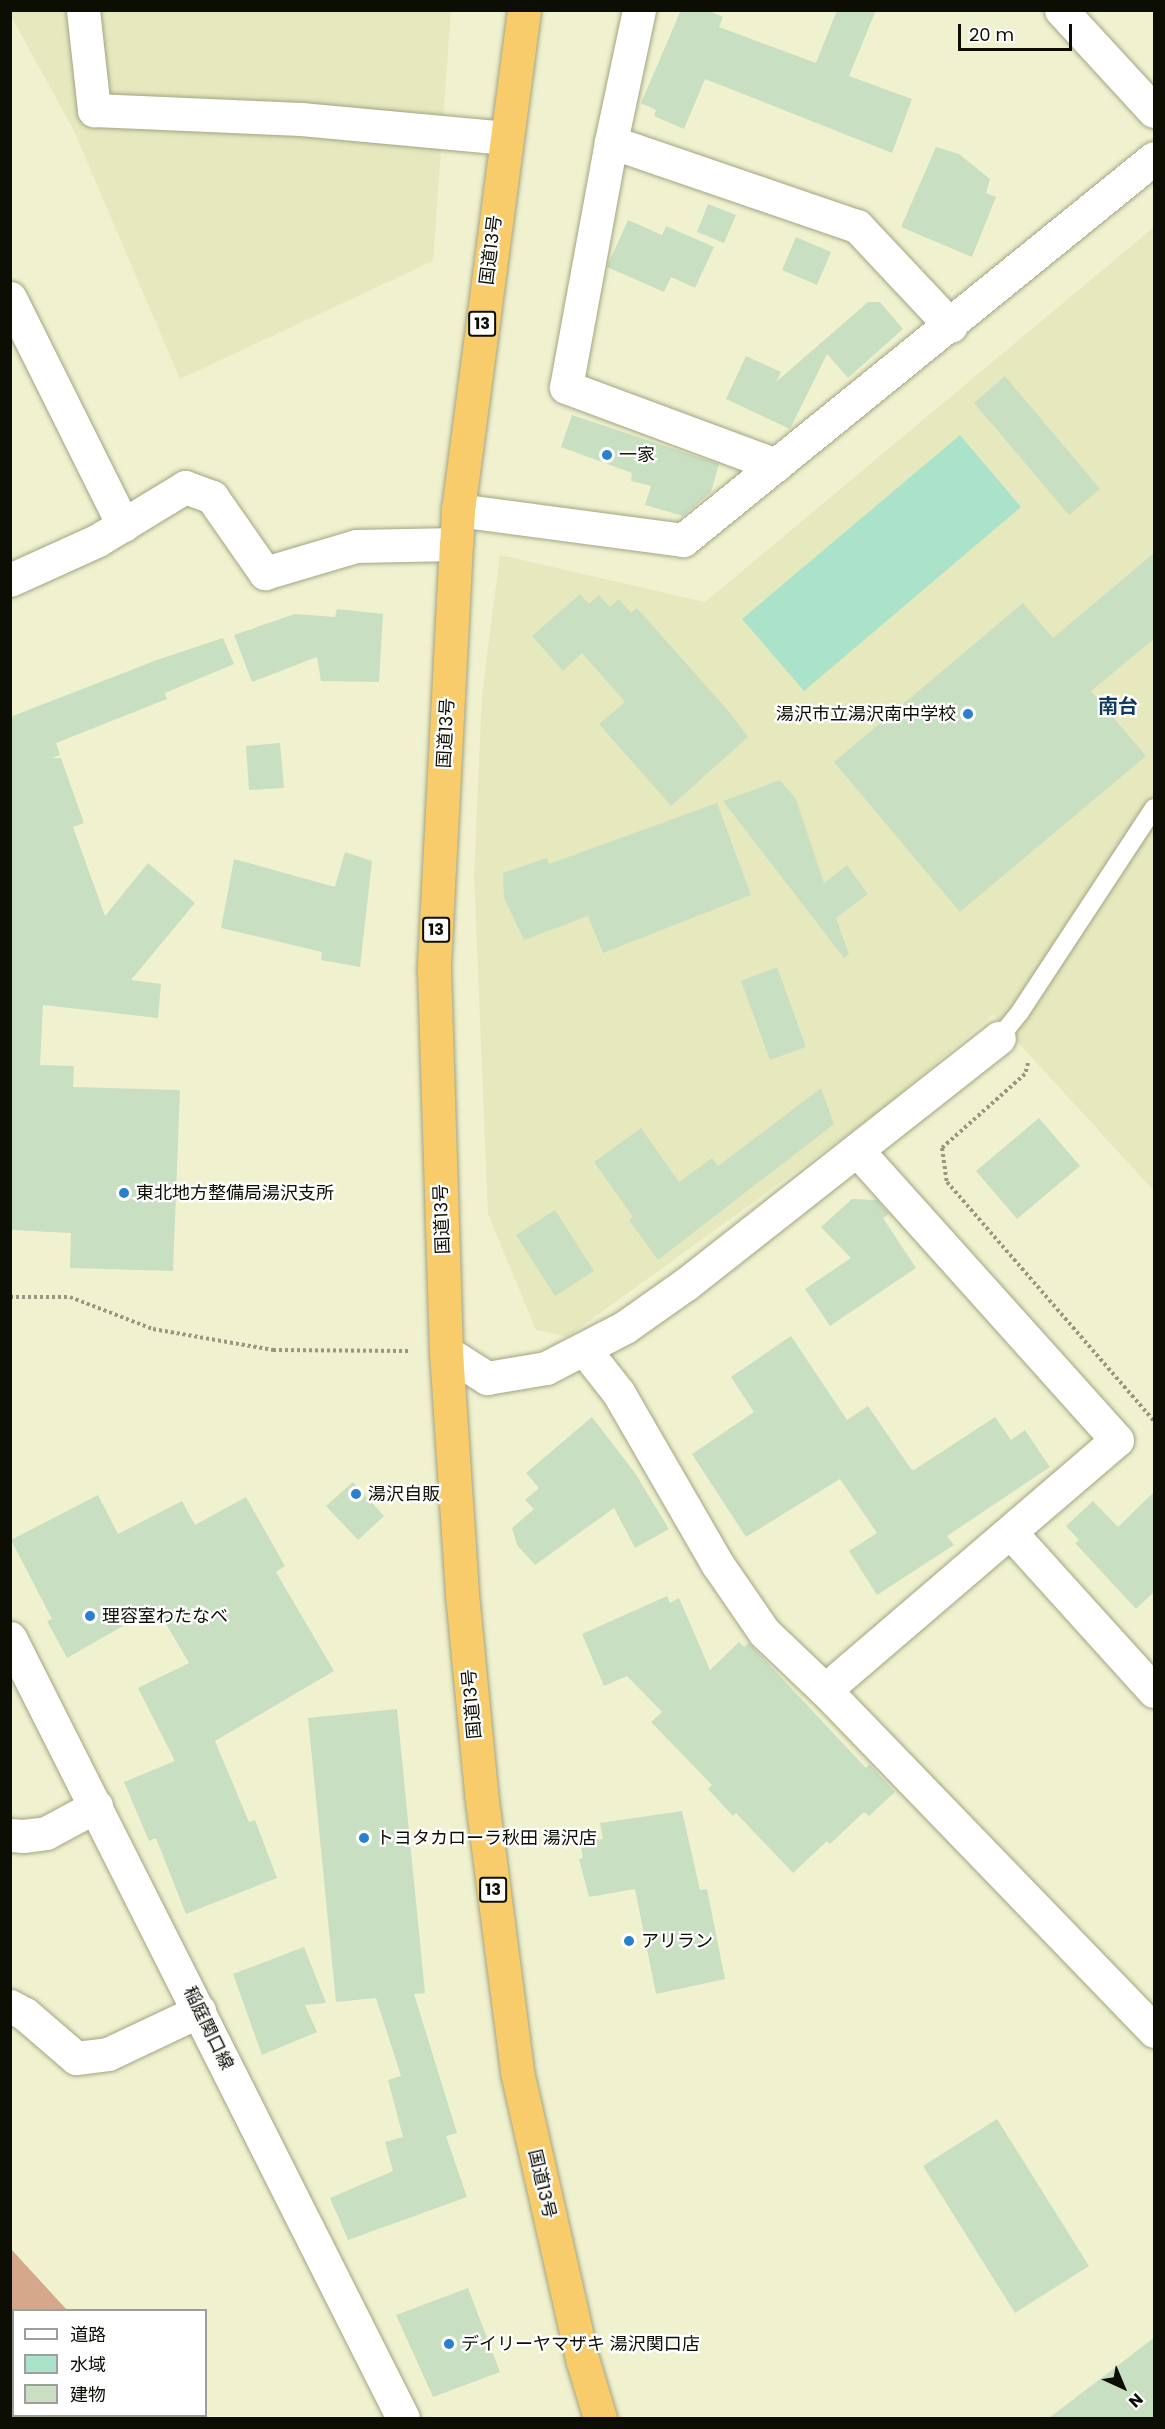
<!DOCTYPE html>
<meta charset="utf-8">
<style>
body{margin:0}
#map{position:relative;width:1165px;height:2429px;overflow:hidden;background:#f0f2cf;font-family:Poppins,"Noto Sans JP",sans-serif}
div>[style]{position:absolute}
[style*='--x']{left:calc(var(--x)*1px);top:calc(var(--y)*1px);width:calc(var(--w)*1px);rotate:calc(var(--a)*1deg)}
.built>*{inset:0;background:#e6e9be}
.forest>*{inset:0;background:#d5a88c}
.water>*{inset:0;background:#abe2ca}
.building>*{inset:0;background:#c9dfc2}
.path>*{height:4px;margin-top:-2px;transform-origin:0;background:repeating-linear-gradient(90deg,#97987f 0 3px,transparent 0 6px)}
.roads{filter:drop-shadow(0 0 2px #a2a483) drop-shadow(0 0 2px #a2a483)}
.service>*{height:18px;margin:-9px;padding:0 9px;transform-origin:9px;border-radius:9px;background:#fff}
.minor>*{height:33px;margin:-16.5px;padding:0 16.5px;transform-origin:16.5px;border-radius:16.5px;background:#fff}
.secondary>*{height:33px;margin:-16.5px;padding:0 16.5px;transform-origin:16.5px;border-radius:16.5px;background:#fff}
.trunk>*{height:33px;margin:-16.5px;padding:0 16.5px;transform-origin:16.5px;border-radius:16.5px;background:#f8cb6b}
.dots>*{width:16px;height:16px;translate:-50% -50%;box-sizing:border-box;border:3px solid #fff;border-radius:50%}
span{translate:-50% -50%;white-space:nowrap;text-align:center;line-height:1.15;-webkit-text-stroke:4.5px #fff;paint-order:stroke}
.shield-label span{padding:2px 4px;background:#fff;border:2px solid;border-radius:4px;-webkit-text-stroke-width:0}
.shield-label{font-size:16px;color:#0c0d03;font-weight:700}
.street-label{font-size:18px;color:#0c0d03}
.poi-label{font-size:18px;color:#0c0d03}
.left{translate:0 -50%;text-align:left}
.right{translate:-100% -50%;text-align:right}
.neighbourhood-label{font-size:20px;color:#10395e;font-weight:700}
.frame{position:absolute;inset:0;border:12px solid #0c0d03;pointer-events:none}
.legend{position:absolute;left:12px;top:2309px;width:195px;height:108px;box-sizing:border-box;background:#fff;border:2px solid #9e9e9a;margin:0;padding:8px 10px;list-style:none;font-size:18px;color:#0c0d03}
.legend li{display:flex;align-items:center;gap:12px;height:30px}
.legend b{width:30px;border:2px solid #9e9e9a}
.north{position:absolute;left:1093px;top:2357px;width:60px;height:60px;-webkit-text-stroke:4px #fff;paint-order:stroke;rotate:136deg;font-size:16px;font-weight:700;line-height:24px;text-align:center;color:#0c0d03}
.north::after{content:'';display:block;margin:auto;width:21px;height:27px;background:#0c0d03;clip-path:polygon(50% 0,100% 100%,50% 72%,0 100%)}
.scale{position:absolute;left:958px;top:24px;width:114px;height:27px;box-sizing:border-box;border:3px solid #0c0d03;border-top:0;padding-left:8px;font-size:18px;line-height:21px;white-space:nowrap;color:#0c0d03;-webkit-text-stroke:4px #fff;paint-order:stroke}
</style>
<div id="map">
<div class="built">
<i style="clip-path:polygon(10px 11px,451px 11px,433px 261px,180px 379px,74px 131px,11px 16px)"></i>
<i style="clip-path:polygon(1154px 227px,1154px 1191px,993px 1015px,877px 1113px,567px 1337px,536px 1330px,488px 1214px,474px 875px,482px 694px,500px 555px,705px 602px)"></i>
</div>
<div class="forest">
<i style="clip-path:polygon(11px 2249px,67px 2310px,14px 2310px,14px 2416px,138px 2416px,138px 2418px,11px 2418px)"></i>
</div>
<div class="water">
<i style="clip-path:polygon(960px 435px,1021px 507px,804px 691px,742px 619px)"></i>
</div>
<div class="building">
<i style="clip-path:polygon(681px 10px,707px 10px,723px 17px,719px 27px,816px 63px,837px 10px,876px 10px,849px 76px,912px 99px,892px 153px,705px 79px,684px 129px,654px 116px,656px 110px,641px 103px)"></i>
<i style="clip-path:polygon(936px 147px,959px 154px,990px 179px,986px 193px,996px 197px,972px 257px,901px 227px)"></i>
<i style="clip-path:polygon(708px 204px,736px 215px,724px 243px,697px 232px)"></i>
<i style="clip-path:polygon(628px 220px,662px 235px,666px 226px,714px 247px,695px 288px,671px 277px,664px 292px,607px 267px)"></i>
<i style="clip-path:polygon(796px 237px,831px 252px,817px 285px,782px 270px)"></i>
<i style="clip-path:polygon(868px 302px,880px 302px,903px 329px,848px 378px,827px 354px,790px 429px,726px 399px,746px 356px,781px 372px,776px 382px)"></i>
<i style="clip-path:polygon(1005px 376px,1100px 489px,1069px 515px,974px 403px)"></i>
<i style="clip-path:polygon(572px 415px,719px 464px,711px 492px,683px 516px,645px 505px,651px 486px,631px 481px,632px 473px,561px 447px)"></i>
<i style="clip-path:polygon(1155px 552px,1155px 638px,1091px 691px,1146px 756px,960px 912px,834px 762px,1023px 603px,1053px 638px)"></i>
<i style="clip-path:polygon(580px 594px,589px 604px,599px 595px,610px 607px,619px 599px,631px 613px,637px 608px,731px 714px,748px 737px,671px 806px,599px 724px,625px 702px,582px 653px,563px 671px,532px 636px)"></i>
<i style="clip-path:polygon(337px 609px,383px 614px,379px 682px,321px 681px,317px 657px,252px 682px,234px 635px,295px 614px,335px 617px)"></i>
<i style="clip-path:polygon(223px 638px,234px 664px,165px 693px,167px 699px,56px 743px,60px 755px,52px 758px,61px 758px,84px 823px,73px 827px,105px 916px,148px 863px,195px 903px,131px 980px,161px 984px,158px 1018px,43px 1005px,40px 1065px,74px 1066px,73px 1087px,180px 1090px,173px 1271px,70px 1268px,71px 1233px,10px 1230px,10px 717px,157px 660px)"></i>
<i style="clip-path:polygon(280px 743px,284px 788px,249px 790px,246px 746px)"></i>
<i style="clip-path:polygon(780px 780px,796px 799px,824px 883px,847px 865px,868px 894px,836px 918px,849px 955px,844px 958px,723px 801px)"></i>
<i style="clip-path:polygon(717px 803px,751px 895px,603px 953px,588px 916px,524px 940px,504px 898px,503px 873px,547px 858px,549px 864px)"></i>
<i style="clip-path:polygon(345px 852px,372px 861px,360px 967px,321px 960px,322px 952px,221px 928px,234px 859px,335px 887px)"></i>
<i style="clip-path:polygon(777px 967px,806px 1047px,770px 1060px,741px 981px)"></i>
<i style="clip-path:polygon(821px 1088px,834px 1124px,658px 1260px,629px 1220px,633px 1217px,594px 1162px,641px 1128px,679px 1182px,712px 1158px,718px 1166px)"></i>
<i style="clip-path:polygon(1039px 1118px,1080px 1166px,1017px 1219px,976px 1171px)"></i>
<i style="clip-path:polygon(852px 1199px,877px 1200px,889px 1214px,883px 1218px,916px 1268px,830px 1326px,805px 1289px,851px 1258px,821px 1227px)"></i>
<i style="clip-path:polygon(555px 1210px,594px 1271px,555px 1296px,516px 1235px)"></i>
<i style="clip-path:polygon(791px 1336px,847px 1420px,868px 1406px,911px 1469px,914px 1470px,995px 1417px,1011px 1440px,1025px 1430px,1050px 1467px,947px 1536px,954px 1545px,877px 1595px,849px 1551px,877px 1533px,840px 1479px,746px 1537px,692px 1454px,754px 1412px,731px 1377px)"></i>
<i style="clip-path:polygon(592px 1417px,635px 1473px,669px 1529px,635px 1548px,614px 1508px,535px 1565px,517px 1545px,512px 1528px,534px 1509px,525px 1500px,539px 1488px,526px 1473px)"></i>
<i style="clip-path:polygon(353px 1482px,384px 1516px,358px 1540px,326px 1506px)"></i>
<i style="clip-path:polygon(1155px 1491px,1155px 1591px,1136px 1609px,1075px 1543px,1079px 1540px,1066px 1526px,1093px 1501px,1118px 1527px)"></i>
<i style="clip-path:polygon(98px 1495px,118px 1534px,182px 1501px,195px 1525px,246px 1497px,285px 1566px,276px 1572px,334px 1671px,215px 1741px,249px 1822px,255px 1820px,277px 1878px,186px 1914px,156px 1838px,149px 1841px,124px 1782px,175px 1761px,138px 1688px,189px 1663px,156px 1607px,67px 1658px,47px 1621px,52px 1619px,11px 1540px)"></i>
<i style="clip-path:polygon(667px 1596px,670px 1603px,679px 1598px,710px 1670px,739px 1642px,744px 1647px,749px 1643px,866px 1768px,869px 1764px,895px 1792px,869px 1816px,864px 1812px,830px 1844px,827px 1841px,793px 1873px,736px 1813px,733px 1816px,708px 1789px,712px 1785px,651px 1722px,662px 1712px,627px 1676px,604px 1686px,582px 1634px)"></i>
<i style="clip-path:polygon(397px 1709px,425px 1993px,414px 1994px,457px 2133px,446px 2136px,467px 2197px,348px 2240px,330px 2198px,393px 2171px,385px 2142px,403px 2137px,388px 2080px,401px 2076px,376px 1998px,336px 2002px,308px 1718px)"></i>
<i style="clip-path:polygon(682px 1811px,700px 1890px,707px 1889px,725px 1979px,656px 1994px,635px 1889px,589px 1897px,579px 1859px,583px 1858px,580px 1842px,603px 1839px,600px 1823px)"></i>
<i style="clip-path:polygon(304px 1947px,326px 2003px,305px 2005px,317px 2032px,262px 2055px,233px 1974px)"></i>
<i style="clip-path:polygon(997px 2119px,1089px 2266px,1015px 2313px,923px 2166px)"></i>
<i style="clip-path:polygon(468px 2288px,500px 2372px,433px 2397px,396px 2315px)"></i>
<i style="clip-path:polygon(1155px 2337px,1155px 2418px,1049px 2418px)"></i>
</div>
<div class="path">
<i style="--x:1028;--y:1063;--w:11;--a:105"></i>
<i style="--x:1025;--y:1074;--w:111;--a:138.3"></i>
<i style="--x:942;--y:1148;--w:34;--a:82"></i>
<i style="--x:947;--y:1182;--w:316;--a:49.1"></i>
<i style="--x:10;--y:1297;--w:60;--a:0"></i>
<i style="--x:70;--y:1297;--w:89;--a:21.1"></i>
<i style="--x:153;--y:1329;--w:122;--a:9.9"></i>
<i style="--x:273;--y:1350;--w:136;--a:0.4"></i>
</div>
<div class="roads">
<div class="service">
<i style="--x:999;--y:1038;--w:33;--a:-51"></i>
<i style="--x:1020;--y:1012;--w:244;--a:-56.7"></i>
</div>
<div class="minor">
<i style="--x:83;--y:10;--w:101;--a:83.7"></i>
<i style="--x:94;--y:110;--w:207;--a:2.5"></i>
<i style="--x:301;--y:119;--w:206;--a:5.3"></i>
<i style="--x:639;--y:10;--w:135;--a:102"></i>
<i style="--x:611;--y:142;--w:260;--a:18.9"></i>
<i style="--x:857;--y:226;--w:137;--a:46.8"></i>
<i style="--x:1061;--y:10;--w:137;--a:47.4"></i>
<i style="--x:611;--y:142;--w:249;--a:100.4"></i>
<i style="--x:566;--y:387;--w:224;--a:20.4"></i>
<i style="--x:10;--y:298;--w:254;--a:63.5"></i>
<i style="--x:458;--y:510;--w:227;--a:7.6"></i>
<i style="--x:683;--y:540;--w:606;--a:-39.04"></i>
<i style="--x:10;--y:580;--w:97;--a:-24.4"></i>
<i style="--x:98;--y:540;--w:102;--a:-31.3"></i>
<i style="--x:185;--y:487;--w:29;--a:20"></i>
<i style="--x:212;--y:497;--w:93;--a:55.1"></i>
<i style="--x:265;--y:573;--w:95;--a:-16.5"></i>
<i style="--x:356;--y:546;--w:100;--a:-1.1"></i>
<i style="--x:584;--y:1349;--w:55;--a:51.7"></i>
<i style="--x:618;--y:1392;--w:200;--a:60"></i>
<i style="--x:718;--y:1565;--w:81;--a:55.5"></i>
<i style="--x:764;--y:1632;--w:84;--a:43.6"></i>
<i style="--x:825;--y:1690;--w:474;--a:46"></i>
<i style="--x:446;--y:1352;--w:49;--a:32.4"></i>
<i style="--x:487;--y:1378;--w:60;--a:-9.6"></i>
<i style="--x:546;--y:1368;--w:89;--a:-27.4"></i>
<i style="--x:625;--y:1327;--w:75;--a:-35.2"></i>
<i style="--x:686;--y:1284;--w:398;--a:-38.2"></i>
<i style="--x:1011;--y:1533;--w:213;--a:47.9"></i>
<i style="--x:825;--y:1690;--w:384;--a:-40.6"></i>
<i style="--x:1117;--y:1440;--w:389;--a:-131.9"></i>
<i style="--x:10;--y:1835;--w:13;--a:4"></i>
<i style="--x:23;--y:1836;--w:23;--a:-7"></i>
<i style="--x:46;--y:1833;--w:57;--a:-28.4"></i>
<i style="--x:10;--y:2006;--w:17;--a:28"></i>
<i style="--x:25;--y:2014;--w:67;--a:40.8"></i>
<i style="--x:76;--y:2058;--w:32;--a:-7"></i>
<i style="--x:108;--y:2054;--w:101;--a:-25.3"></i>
</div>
<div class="secondary">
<i style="--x:10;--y:1638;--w:873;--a:63.26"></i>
</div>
<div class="trunk">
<i style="--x:524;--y:10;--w:504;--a:97.52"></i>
<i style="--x:458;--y:510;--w:34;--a:93"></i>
<i style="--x:456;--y:544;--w:427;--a:93"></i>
<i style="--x:434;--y:970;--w:382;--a:88.2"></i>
<i style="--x:446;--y:1352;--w:243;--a:86.2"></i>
<i style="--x:462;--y:1594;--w:200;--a:84.5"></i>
<i style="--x:481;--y:1793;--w:281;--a:82.6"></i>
<i style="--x:517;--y:2072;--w:297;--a:77.2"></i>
<i style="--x:583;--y:2362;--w:59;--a:73.1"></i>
</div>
</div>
<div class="dots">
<i style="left:607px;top:455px;background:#2a80ce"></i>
<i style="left:968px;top:714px;background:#2a80ce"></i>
<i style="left:124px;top:1193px;background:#2a80ce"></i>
<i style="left:356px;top:1494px;background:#2a80ce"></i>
<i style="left:90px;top:1616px;background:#2a80ce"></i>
<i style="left:364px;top:1838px;background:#2a80ce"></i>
<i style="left:629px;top:1941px;background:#2a80ce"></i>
<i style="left:449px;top:2344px;background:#2a80ce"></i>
</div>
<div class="shield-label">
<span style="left:482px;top:324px">13</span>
<span style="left:436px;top:930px">13</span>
<span style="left:493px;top:1890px">13</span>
</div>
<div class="street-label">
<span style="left:491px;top:250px;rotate:-83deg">国道13号</span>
<span style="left:446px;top:733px;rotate:-87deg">国道13号</span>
<span style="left:442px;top:1219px;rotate:-92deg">国道13号</span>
<span style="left:472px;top:1704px;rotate:-95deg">国道13号</span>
<span style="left:208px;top:2028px;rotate:64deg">稲庭関口線</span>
<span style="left:542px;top:2184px;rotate:77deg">国道13号</span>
</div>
<div class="poi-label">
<span class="left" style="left:619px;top:455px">一家</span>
<span class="right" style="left:956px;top:714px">湯沢市立湯沢南中学校</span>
<span class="left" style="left:136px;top:1193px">東北地方整備局湯沢支所</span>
<span class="left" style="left:368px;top:1494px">湯沢自販</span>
<span class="left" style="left:102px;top:1616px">理容室わたなべ</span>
<span class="left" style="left:376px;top:1838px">トヨタカローラ秋田 湯沢店</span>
<span class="left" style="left:641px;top:1941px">アリラン</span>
<span class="left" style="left:461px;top:2344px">デイリーヤマザキ 湯沢関口店</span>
</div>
<div class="neighbourhood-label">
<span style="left:1118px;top:706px">南台</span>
</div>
<div class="frame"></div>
<ul class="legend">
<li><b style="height:8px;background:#fff"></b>道路</li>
<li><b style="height:16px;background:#abe2ca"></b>水域</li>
<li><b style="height:16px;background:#c9dfc2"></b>建物</li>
</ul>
<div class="north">N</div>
<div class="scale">20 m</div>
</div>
